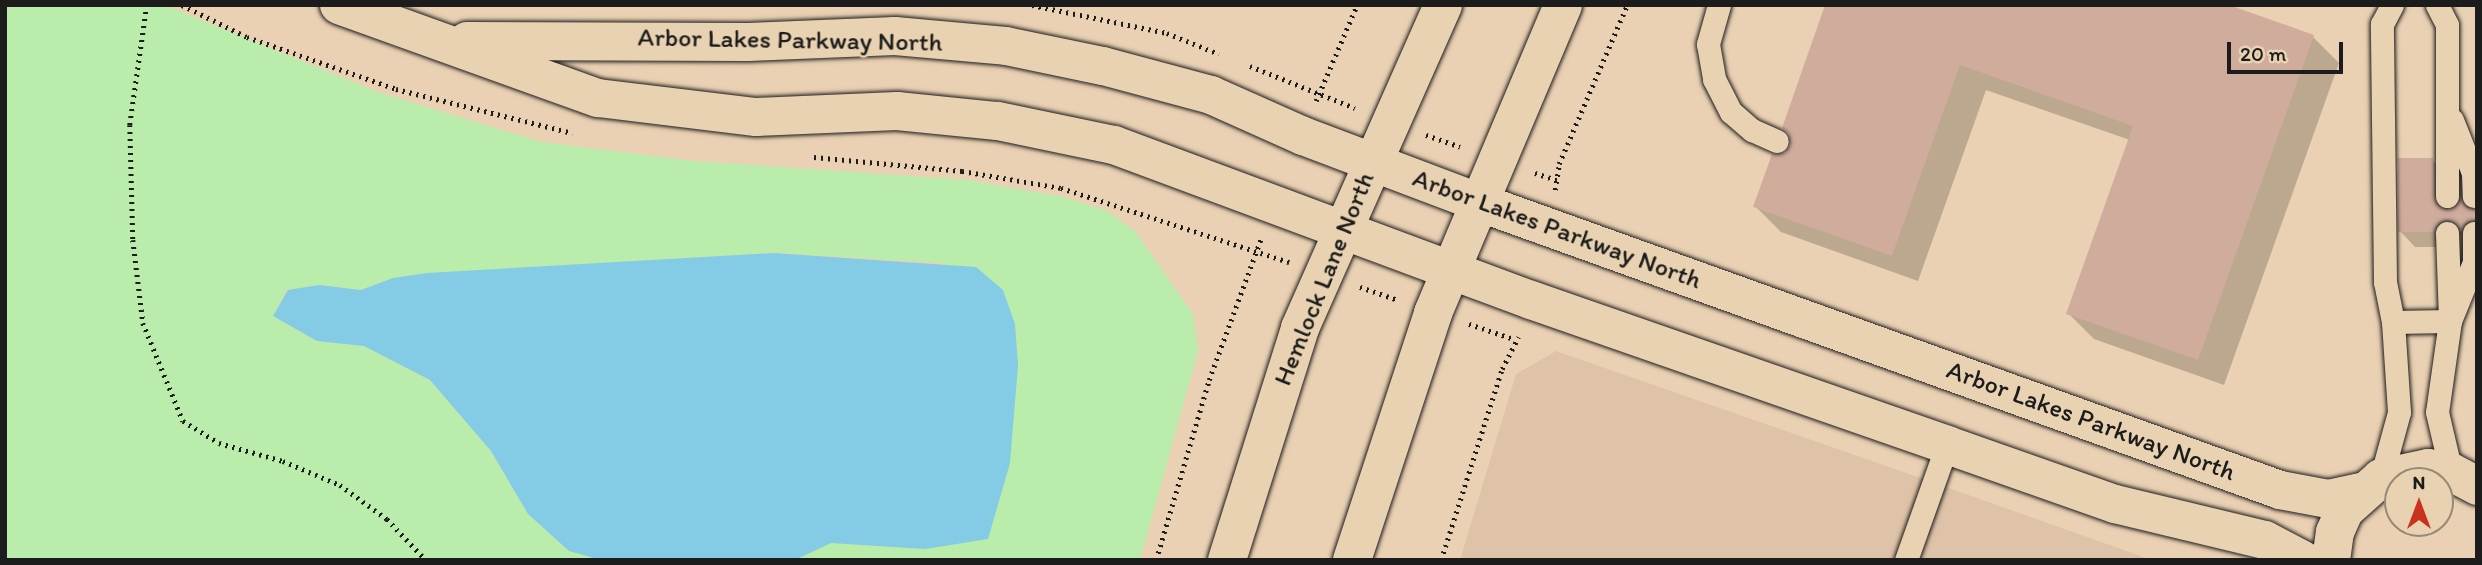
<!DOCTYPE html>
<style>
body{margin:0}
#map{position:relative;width:2482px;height:565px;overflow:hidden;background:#ebd1b3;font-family:Itim,sans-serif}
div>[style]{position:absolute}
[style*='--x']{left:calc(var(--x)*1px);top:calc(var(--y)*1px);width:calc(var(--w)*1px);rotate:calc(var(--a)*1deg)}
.built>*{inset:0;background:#dfc3a9}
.green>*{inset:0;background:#baecab}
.water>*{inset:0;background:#84cbe5}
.shadow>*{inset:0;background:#0003}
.building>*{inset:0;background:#d0ac9d}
.path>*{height:4.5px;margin-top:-2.25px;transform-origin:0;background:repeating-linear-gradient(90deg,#1c1c1c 0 2px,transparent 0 7px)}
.roads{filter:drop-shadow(0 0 2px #1c1c1c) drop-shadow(0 0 2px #1c1c1c)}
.service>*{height:23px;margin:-11.5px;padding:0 11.5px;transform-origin:11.5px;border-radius:11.5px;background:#e8d2b1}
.tertiary>*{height:38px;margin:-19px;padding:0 19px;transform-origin:19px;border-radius:19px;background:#e8d2b1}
.secondary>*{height:38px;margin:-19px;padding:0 19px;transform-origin:19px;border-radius:19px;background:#e8d2b1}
span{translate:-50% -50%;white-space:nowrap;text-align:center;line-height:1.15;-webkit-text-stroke:5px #e8d2b1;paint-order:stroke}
.street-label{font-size:26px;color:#1c1c1c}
.frame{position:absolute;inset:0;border:7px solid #1c1c1c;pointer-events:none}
.north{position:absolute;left:2384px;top:467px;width:70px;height:70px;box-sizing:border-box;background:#e8d2b1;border:2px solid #968975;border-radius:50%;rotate:0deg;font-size:19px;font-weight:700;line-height:28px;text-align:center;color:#1c1c1c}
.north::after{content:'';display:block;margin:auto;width:24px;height:32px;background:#c8321e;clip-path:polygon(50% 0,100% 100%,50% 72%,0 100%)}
.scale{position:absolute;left:2227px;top:42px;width:116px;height:32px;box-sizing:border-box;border:4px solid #1c1c1c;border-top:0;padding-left:9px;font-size:21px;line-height:24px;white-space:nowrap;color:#1c1c1c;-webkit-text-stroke:5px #e8d2b1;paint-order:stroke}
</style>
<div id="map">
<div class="built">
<i style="clip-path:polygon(1556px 351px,1932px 482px,2152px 560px,1460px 560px,1516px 374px)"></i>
</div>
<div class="green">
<i style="clip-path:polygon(5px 5px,165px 5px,375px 91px,541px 142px,694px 161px,968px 180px,1063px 197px,1107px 211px,1135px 231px,1193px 314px,1198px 351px,1140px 560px,795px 560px,831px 543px,925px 548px,944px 263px,773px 253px,393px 278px,361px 290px,320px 285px,287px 290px,273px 316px,317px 341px,364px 346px,430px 380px,491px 451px,528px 514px,569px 551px,601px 560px,5px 560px)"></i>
</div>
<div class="water">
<i style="clip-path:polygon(773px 253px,976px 267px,1003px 290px,1015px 324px,1018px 365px,1010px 463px,988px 539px,925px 549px,831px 543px,795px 560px,601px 560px,569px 551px,528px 514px,491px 451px,430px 380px,364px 346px,317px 341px,273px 316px,288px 290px,319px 285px,361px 290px,393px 278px,427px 273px)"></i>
</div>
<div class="shadow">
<i style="clip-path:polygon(1827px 5px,2313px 37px,2339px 63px,2224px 385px,2094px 339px,2068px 313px,2130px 140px,1986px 90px,1918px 281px,1781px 232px,1755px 206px,1792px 147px)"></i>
<i style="clip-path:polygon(2432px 160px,2448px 175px,2448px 210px,2454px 210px,2461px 201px,2477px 211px,2476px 244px,2467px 235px,2455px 235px,2448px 247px,2415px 247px,2400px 231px)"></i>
</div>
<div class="building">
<i style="clip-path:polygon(1825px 5px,2229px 5px,2314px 35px,2198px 360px,2066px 314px,2133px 126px,1960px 65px,1892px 256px,1753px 207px,1772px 154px,1785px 153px,1790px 146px,1789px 133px,1782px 128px)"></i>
<i style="clip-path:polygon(2398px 158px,2433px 158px,2435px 204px,2448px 210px,2460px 198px,2467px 208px,2477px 209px,2477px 220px,2466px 221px,2461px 231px,2447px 219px,2439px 222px,2433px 232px,2398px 232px)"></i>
</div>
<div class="path">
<i style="--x:147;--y:5;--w:121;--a:98.1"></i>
<i style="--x:130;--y:125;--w:115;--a:88.5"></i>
<i style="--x:133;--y:240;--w:84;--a:83.1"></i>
<i style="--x:143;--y:323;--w:106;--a:67.8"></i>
<i style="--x:183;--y:421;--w:42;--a:31.4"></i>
<i style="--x:219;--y:443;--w:66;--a:15.7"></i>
<i style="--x:283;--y:461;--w:62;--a:22.8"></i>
<i style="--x:340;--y:485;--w:58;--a:35.9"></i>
<i style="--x:387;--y:519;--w:57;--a:46.4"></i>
<i style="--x:182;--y:5;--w:72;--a:26.2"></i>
<i style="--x:247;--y:37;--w:158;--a:19.2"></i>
<i style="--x:396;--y:89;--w:182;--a:14"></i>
<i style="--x:1032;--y:5;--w:138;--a:11.7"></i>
<i style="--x:1167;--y:33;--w:56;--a:22"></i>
<i style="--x:1250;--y:66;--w:113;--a:21.8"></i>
<i style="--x:1316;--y:101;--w:104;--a:-66.9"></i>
<i style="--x:1426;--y:135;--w:36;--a:19"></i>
<i style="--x:814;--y:157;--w:149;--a:5.4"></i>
<i style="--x:962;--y:171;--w:100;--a:9.7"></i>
<i style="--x:1061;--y:188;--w:240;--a:18"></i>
<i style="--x:1535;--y:173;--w:23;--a:18"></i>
<i style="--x:1555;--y:190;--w:26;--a:-81"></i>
<i style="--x:1559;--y:164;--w:173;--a:-66.8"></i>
<i style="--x:1360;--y:287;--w:40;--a:18.9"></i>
<i style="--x:1469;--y:324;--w:47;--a:18.4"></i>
<i style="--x:1156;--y:560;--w:188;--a:-73.6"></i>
<i style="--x:1209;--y:380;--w:150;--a:-69.8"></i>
<i style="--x:1441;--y:560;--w:201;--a:-72.3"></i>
<i style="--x:1502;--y:369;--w:36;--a:-63"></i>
</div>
<div class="roads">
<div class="service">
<i style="--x:1719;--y:5;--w:41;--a:105.8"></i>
<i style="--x:1708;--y:44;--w:36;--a:80"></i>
<i style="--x:1714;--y:79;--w:37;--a:63"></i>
<i style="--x:1731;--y:112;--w:28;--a:41"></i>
<i style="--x:1752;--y:130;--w:27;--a:24"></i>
<i style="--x:2437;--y:5;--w:22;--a:63"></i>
<i style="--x:2447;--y:25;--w:171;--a:90"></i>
<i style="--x:2452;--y:120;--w:57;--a:68.4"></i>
<i style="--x:2473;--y:173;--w:23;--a:88"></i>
<i style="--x:2447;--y:233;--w:88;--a:88"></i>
<i style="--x:2450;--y:321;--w:92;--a:98.1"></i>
<i style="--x:2437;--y:412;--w:62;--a:76.9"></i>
<i style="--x:2393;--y:322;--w:57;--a:-1"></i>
<i style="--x:2450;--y:321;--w:64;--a:-67.9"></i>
<i style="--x:2474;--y:262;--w:29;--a:-90"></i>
<i style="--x:2381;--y:478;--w:68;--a:-74.7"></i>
<i style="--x:2399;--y:412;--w:90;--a:-93.8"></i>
<i style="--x:2393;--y:322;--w:41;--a:-101.3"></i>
<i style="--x:2385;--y:282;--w:258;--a:-90.7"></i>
<i style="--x:2382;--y:24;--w:21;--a:-62"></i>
<i style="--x:1906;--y:560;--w:122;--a:-70.4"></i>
</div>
<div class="tertiary">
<i style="--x:339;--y:5;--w:275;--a:19.8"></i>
<i style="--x:598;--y:98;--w:159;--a:6.9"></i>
<i style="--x:756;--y:117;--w:141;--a:-2.4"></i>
<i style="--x:897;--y:111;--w:101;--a:5.7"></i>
<i style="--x:998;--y:121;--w:118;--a:11.7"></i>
<i style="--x:1114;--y:145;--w:445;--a:20.4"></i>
<i style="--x:1531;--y:300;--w:441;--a:19.2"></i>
<i style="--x:1947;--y:445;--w:178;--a:19.4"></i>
<i style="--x:2115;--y:504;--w:154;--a:13.5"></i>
<i style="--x:2265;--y:540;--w:43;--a:27.8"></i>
<i style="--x:467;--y:41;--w:281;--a:0.2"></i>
<i style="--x:748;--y:42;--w:147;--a:-2.3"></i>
<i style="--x:895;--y:36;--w:111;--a:5.1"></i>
<i style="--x:1006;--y:46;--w:99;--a:11.7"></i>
<i style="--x:1103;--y:66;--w:112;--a:15"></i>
<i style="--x:1211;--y:95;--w:101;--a:24"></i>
<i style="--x:1303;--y:136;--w:187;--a:20.7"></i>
<i style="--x:1478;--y:202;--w:852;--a:19.75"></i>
<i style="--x:2280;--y:490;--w:49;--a:10.6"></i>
<i style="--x:2328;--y:499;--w:34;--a:-12"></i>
<i style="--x:2331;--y:560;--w:28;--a:-82"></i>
<i style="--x:2335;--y:532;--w:24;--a:-66"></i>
<i style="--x:2345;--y:510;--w:48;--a:-41.6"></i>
<i style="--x:2381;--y:478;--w:48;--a:-12"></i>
<i style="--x:2428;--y:468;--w:23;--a:10"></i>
<i style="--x:2451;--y:472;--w:30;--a:28"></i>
</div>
<div class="secondary">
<i style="--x:1227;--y:560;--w:243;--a:-72.5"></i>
<i style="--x:1300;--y:328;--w:353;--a:-66.1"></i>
<i style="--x:1352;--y:560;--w:260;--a:-71.8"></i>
<i style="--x:1433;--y:313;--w:334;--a:-67.1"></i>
</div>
</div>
<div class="street-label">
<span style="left:790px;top:40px;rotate:1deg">Arbor Lakes Parkway North</span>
<span style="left:1557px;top:229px;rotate:20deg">Arbor Lakes Parkway North</span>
<span style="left:1324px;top:279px;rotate:-68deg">Hemlock Lane North</span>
<span style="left:2091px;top:421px;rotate:20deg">Arbor Lakes Parkway North</span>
</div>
<div class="frame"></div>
<div class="north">N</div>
<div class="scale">20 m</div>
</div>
